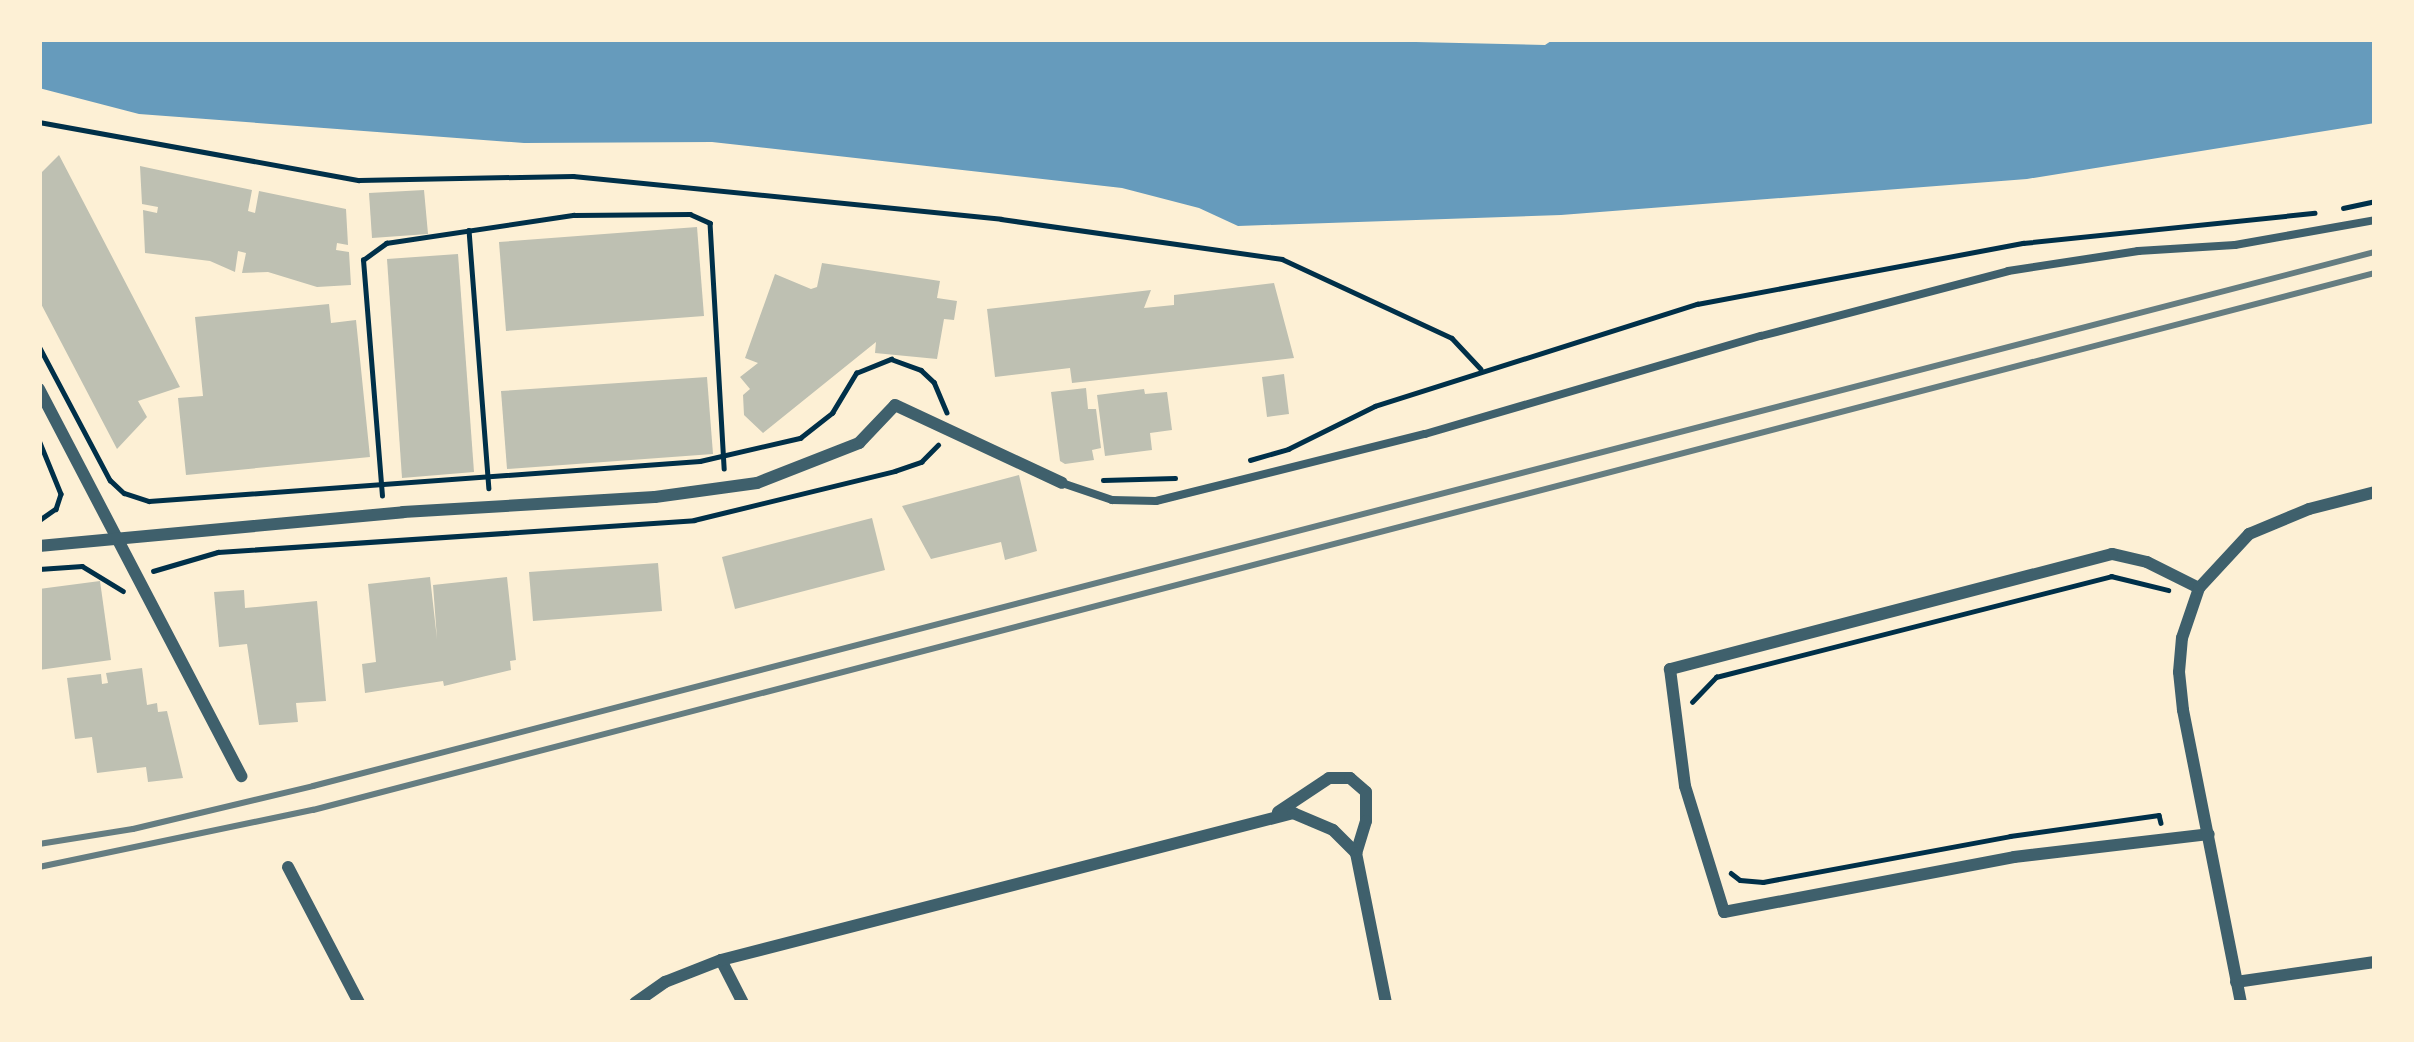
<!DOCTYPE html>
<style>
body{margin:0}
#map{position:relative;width:2414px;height:1042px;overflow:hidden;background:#fdf0d5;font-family:"Archivo Narrow",sans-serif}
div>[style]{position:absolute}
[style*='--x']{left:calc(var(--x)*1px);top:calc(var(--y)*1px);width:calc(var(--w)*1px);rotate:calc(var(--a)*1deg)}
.water>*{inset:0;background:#669bbc}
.building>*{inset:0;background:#bec0b2}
.path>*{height:4.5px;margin:-2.25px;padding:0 2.25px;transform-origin:2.25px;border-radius:2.25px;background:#003049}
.service>*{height:8px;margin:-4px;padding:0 4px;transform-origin:4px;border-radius:4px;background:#3f606c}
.minor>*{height:12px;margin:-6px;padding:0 6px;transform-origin:6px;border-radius:6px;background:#3f606c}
.rail>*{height:6px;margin:-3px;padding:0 3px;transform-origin:3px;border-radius:3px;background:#657d81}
span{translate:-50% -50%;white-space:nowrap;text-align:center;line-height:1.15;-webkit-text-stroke:9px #fdf0d5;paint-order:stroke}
.frame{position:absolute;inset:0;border:42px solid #fdf0d5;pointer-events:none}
</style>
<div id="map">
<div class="water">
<i style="clip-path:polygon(39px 39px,1283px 39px,1545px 45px,1554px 39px,2375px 39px,2375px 123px,2027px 179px,1561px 215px,1238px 226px,1199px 208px,1122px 188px,712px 142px,524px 143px,139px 114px,39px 88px)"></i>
</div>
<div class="building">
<i style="clip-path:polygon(59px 155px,180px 387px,138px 401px,147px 417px,117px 449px,39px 300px,39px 175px)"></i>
<i style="clip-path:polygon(140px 166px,252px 190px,248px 211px,255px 213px,259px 191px,346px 209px,348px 245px,337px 243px,336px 250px,349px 252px,351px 285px,317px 287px,268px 272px,242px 273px,246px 253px,238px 251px,235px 272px,210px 261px,145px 253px,143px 210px,157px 213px,158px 207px,142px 204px)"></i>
<i style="clip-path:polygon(424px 190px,428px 234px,372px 238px,369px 193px)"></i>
<i style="clip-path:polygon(697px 227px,704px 316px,506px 331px,499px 242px)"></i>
<i style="clip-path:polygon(458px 254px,474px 472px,402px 478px,387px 259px)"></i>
<i style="clip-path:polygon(822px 263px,940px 281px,937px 298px,957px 301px,954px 320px,944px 319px,937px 359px,875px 353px,876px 342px,763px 433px,744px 415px,743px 395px,750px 389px,740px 377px,758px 363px,745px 358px,775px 274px,811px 289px,817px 287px)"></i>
<i style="clip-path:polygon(1274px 283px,1294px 358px,1072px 383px,1070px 368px,995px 377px,987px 309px,1151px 290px,1144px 308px,1174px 305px,1174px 295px)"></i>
<i style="clip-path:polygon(329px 304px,331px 323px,356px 320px,370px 457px,186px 475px,178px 398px,203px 396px,195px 317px)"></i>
<i style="clip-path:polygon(1284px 374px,1289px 414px,1267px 417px,1262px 377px)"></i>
<i style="clip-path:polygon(707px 377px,713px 454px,507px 469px,501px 391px)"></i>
<i style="clip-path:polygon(1086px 388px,1088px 409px,1096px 409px,1101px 448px,1092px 450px,1094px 460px,1065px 464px,1060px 461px,1051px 392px)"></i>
<i style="clip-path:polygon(1144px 389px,1145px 394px,1167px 392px,1172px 430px,1150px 433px,1152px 450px,1105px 456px,1097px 395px)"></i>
<i style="clip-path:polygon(1019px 475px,1037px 551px,1005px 560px,1001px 542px,931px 559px,902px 506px)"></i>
<i style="clip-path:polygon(872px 518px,885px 570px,735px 609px,722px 557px)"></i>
<i style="clip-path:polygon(658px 563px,662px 611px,533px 621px,529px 572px)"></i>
<i style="clip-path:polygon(430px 577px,437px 639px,433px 585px,507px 577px,516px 660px,510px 661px,511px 670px,444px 686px,443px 681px,365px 693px,362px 664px,376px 662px,368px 584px)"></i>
<i style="clip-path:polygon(100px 581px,111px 660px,39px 670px,39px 589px)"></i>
<i style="clip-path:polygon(244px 590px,245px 608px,317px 601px,326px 701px,296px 703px,298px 722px,259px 725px,247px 644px,219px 647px,214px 592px)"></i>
<i style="clip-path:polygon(142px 668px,147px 705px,157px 703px,158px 712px,167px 711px,183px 778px,148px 782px,146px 767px,97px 773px,92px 737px,75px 739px,67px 678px,101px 674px,102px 684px,108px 683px,106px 673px)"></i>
</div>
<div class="path">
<i style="--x:39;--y:122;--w:325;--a:10.3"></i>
<i style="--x:359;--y:180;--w:214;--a:-1.1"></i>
<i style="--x:573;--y:176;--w:430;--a:5.7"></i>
<i style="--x:1001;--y:219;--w:284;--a:8.1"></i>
<i style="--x:1282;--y:259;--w:187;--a:24.9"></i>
<i style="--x:1452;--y:338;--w:42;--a:46.9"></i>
<i style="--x:2343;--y:208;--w:33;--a:-12"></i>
<i style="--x:469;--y:230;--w:259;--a:85.6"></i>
<i style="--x:39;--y:346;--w:152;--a:62.1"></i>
<i style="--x:110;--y:480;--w:19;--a:43"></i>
<i style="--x:124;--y:493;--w:26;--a:18"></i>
<i style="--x:149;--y:501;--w:552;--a:-4.15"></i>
<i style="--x:700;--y:461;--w:103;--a:-13"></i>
<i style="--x:800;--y:438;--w:41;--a:-38"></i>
<i style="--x:832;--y:413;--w:47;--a:-59"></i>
<i style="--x:856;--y:373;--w:38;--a:-22"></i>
<i style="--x:891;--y:359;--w:32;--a:20"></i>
<i style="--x:921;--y:370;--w:18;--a:43"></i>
<i style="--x:934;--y:382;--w:33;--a:67"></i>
<i style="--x:39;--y:440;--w:58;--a:67.8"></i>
<i style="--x:61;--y:494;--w:16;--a:108"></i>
<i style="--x:56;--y:509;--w:21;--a:145"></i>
<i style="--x:1250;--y:460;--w:40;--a:-16"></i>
<i style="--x:1288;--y:449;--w:97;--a:-26.3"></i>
<i style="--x:1375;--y:406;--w:338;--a:-17.6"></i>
<i style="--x:1697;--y:304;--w:332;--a:-10.6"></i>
<i style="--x:2023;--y:243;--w:293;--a:-5.9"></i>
<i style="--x:1103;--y:480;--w:72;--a:-1.6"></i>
<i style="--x:382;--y:496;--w:237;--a:-94.6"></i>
<i style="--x:363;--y:260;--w:29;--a:-36"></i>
<i style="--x:386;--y:243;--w:190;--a:-8.5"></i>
<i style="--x:574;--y:215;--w:116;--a:-0.5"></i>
<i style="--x:690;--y:214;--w:22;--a:24"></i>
<i style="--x:710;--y:223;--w:246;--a:86.7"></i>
<i style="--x:39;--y:569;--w:43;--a:-4"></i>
<i style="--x:82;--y:566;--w:48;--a:31.4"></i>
<i style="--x:153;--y:571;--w:68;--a:-16.3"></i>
<i style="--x:218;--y:552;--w:477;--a:-3.8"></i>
<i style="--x:694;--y:520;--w:207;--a:-13.7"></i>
<i style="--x:895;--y:471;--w:28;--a:-19"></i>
<i style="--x:921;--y:462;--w:24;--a:-45"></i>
<i style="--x:1692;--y:702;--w:35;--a:-46"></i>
<i style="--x:1716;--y:677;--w:408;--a:-14.3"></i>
<i style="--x:2111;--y:576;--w:59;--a:13.8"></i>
<i style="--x:1731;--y:873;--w:11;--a:38"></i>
<i style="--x:1740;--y:880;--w:23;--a:5"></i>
<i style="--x:1763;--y:882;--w:251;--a:-10.5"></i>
<i style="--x:2010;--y:836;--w:150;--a:-8"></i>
<i style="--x:2159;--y:815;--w:8;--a:76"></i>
</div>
<div class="service">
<i style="--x:1062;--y:483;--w:53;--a:18.8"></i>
<i style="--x:1112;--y:500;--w:44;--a:1.3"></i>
<i style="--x:1156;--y:501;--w:277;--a:-14"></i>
<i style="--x:1425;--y:434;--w:350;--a:-16.3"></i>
<i style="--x:1761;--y:336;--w:255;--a:-14.7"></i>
<i style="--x:2008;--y:271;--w:132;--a:-8.7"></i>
<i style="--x:2138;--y:251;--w:97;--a:-3.5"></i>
<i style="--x:2235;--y:245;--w:142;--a:-10.1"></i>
</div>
<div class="minor">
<i style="--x:39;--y:389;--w:437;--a:62.4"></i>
<i style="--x:39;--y:546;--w:366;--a:-5.3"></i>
<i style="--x:403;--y:512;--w:252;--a:-3.4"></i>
<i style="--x:655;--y:497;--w:103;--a:-7.8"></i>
<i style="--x:757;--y:483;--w:110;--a:-21.4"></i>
<i style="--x:859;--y:443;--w:52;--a:-46.5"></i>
<i style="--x:895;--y:405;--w:184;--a:25"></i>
<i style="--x:2199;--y:588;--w:58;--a:-153.4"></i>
<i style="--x:2147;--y:562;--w:36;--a:-167"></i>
<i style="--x:2112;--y:554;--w:457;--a:165.4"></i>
<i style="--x:1670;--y:669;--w:118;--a:82.7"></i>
<i style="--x:1685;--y:786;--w:132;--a:72.8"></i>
<i style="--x:1724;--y:912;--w:295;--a:-10.7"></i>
<i style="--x:2014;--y:857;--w:196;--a:-6.7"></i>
<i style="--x:1278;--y:812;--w:61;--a:-33.7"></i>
<i style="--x:1329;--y:778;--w:21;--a:0"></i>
<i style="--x:1350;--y:778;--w:21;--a:41"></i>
<i style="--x:1366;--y:792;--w:29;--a:90"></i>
<i style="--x:1366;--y:821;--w:34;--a:107"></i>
<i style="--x:288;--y:867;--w:153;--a:62.4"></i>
<i style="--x:721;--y:960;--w:48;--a:62.9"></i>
<i style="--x:2236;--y:982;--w:140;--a:-8.2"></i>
<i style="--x:635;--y:1003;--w:37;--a:-35"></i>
<i style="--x:665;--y:982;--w:60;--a:-21.4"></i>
<i style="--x:721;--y:960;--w:591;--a:-14.41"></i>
<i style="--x:1293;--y:813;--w:43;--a:23"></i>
<i style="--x:1333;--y:830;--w:33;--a:45"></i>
<i style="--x:1356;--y:853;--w:153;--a:78.7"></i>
<i style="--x:2241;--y:1003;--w:299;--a:-101.2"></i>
<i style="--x:2183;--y:710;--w:38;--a:-96"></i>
<i style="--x:2179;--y:672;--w:34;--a:-85"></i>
<i style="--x:2182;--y:638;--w:53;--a:-71.2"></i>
<i style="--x:2199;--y:588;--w:74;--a:-47.2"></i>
<i style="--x:2249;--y:534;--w:65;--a:-22.6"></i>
<i style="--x:2309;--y:509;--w:68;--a:-14.4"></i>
</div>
<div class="rail">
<i style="--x:39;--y:844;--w:95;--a:-9.1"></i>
<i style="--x:133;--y:829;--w:185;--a:-13.4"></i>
<i style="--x:313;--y:786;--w:2130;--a:-14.52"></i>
<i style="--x:39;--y:867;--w:280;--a:-11.8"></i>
<i style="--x:313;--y:810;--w:2131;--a:-14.6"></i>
</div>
<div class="frame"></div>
</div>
